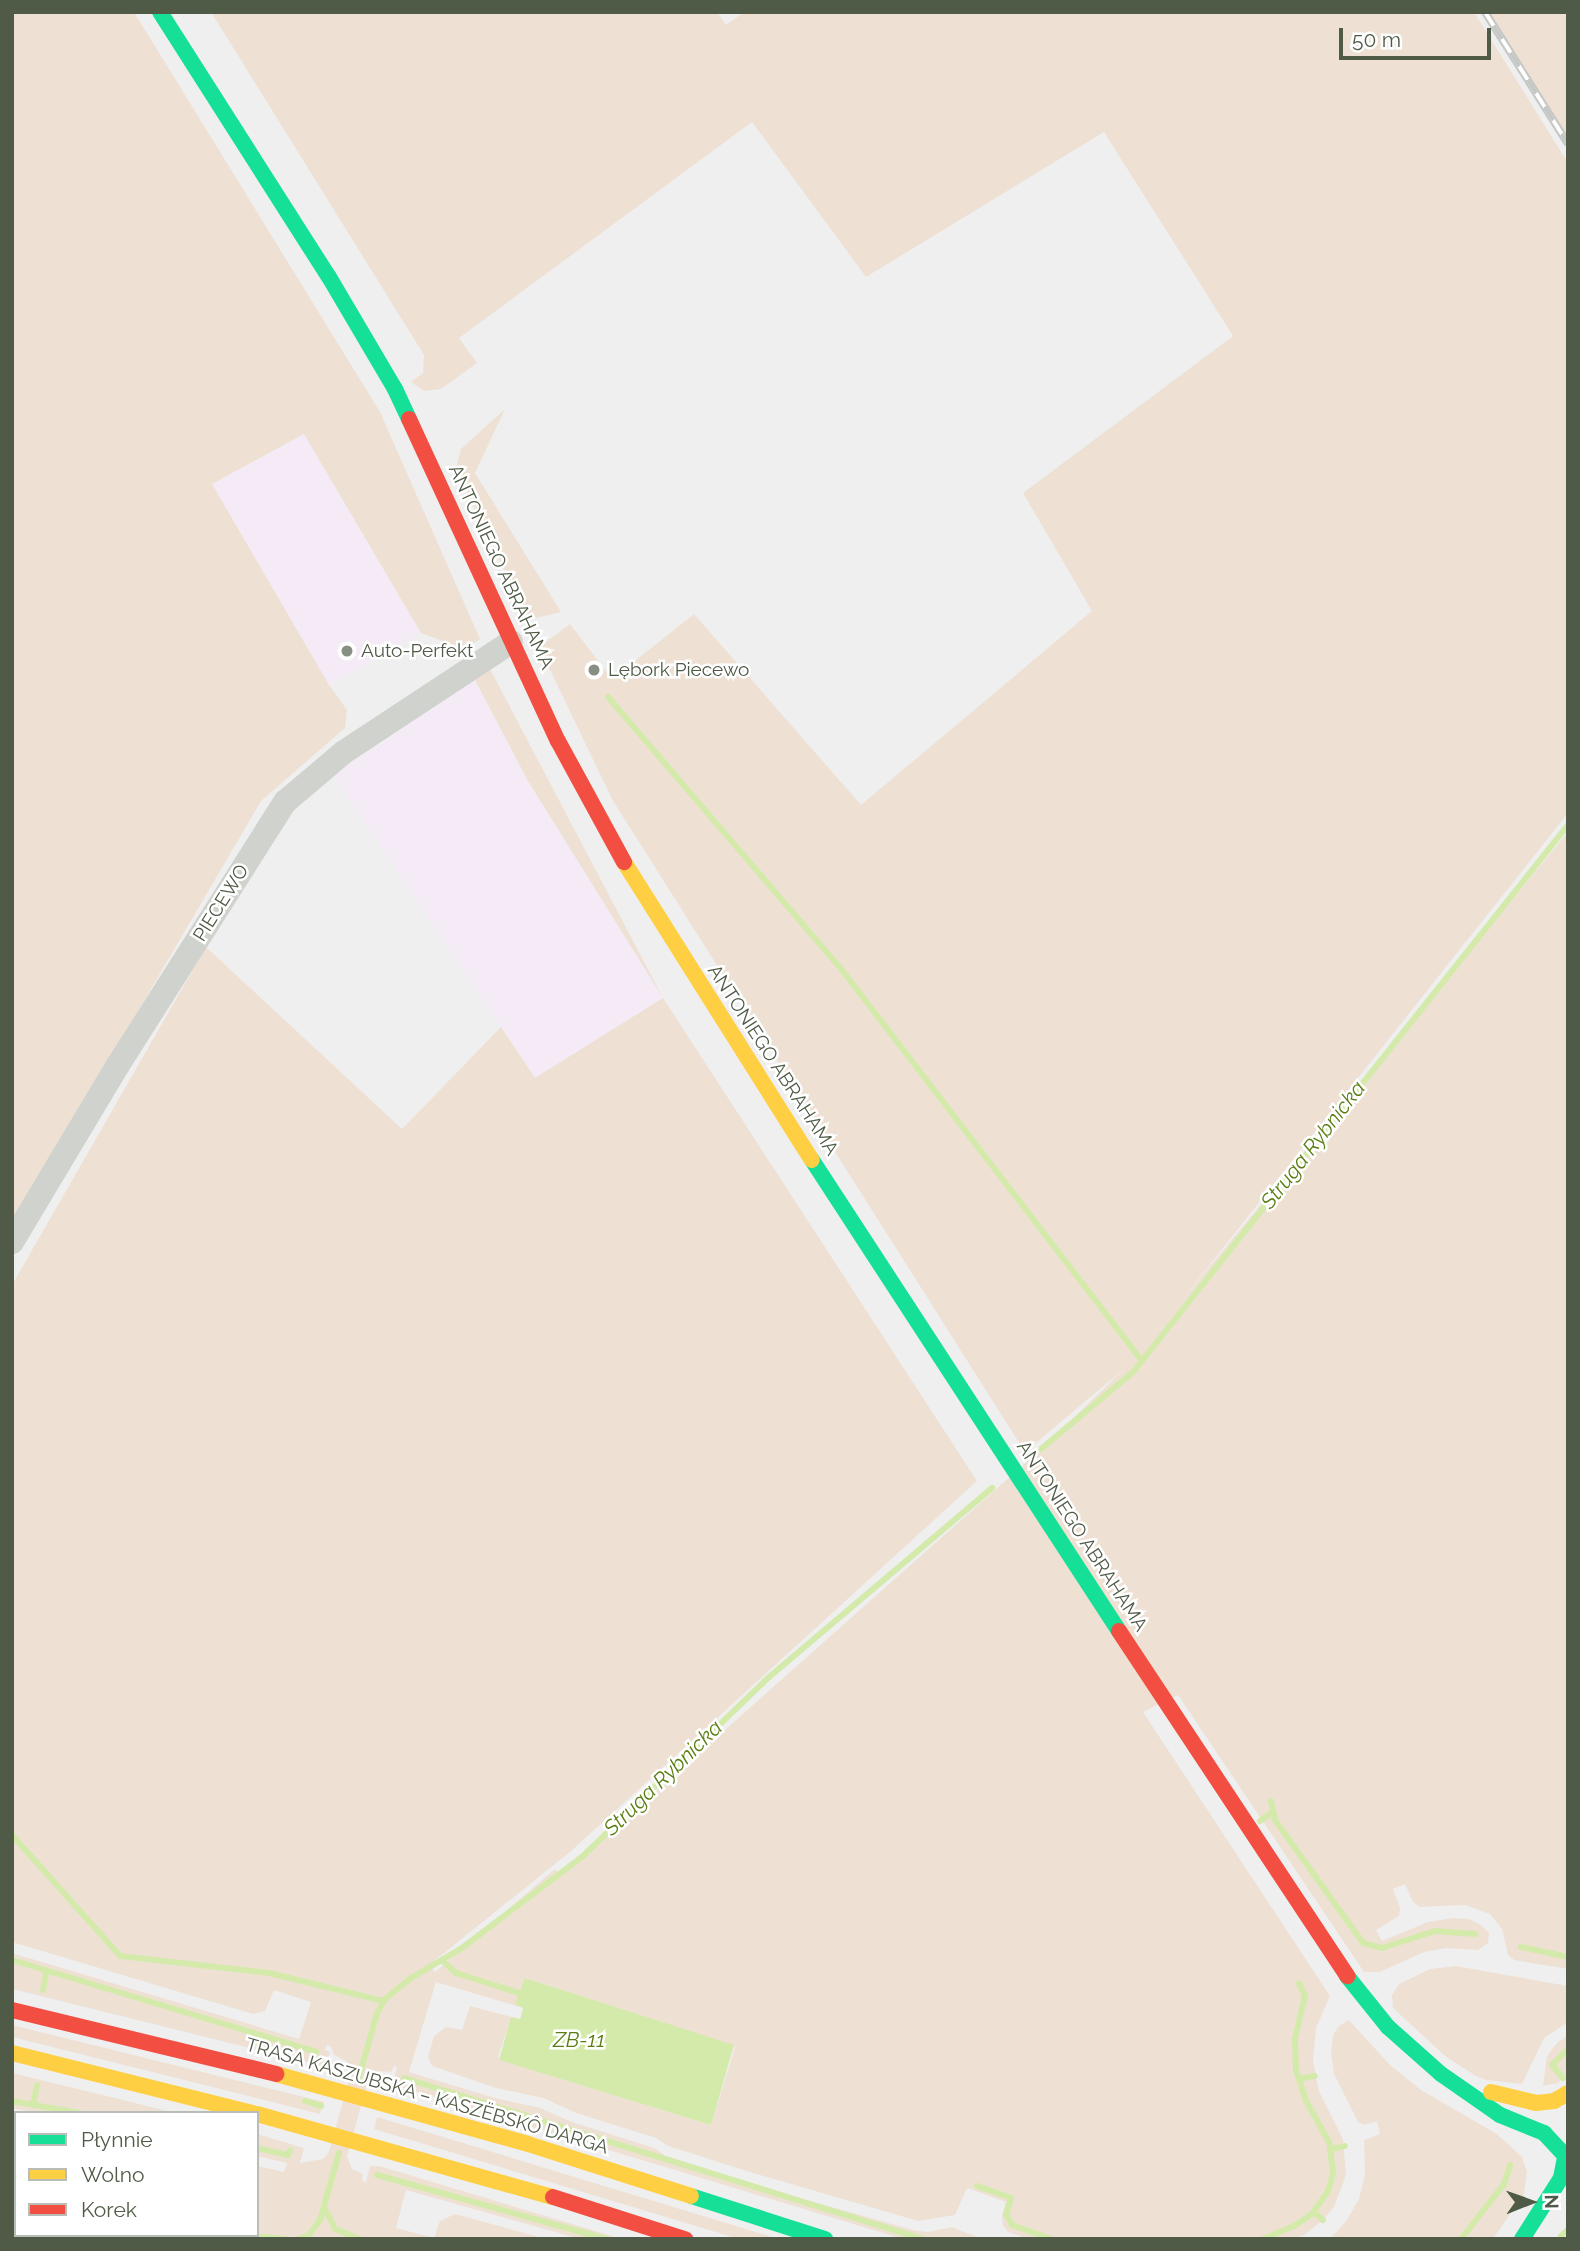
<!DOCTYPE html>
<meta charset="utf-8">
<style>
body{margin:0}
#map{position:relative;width:1580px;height:2251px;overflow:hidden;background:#efeff0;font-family:Raleway,sans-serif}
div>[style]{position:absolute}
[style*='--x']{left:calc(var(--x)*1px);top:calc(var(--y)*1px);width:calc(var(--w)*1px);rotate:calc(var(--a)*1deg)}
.commercial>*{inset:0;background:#f4ebf6}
.green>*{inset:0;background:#eee1d4}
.water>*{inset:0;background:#d4eaab}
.stream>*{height:6px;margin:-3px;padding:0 3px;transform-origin:3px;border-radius:3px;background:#d4eaab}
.street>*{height:24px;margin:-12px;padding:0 12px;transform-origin:12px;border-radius:12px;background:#d0d2ce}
.fast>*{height:16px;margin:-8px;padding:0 8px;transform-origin:8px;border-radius:8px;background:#16e098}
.slow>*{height:16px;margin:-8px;padding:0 8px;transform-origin:8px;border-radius:8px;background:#ffcf43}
.jam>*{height:16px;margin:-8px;padding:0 8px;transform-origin:8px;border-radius:8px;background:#f24e42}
.rail>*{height:8px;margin-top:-4px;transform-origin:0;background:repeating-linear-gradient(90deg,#fff 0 16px,#c5c8c5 0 32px);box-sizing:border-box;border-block:2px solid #c5c8c5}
.dots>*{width:19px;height:19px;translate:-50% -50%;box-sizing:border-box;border:4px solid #fff;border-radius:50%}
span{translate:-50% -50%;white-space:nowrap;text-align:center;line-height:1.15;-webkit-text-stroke:5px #fff;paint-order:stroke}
.street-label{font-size:19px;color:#4f5b47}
.poi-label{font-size:19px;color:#4f5b47}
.left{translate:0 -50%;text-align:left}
.water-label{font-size:21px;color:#5a7e12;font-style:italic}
.frame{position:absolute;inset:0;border:14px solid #4f5b47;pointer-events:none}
.legend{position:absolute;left:14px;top:2111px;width:245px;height:126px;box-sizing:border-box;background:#fff;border:2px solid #b9bdb5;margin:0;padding:9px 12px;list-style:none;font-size:21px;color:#4f5b47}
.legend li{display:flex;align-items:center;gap:14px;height:35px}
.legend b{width:35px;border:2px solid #b9bdb5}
.north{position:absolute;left:1496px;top:2167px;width:70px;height:70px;-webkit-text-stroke:5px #fff;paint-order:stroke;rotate:89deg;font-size:19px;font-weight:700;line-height:28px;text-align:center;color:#4f5b47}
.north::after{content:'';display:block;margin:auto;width:24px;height:32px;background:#4f5b47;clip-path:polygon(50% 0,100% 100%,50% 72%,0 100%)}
.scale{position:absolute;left:1339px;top:28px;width:152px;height:32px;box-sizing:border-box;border:4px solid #4f5b47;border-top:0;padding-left:9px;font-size:21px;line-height:24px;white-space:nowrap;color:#4f5b47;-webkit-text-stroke:5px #fff;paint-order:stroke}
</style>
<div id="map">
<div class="commercial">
<i style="clip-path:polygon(304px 434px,421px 633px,329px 685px,211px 485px)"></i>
<i style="clip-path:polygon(474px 678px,528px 781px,663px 998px,535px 1078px,334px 776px)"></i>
</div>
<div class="green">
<i style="clip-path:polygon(12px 12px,134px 12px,380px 412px,480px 639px,465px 649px,421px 633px,304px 434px,212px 484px,329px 685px,347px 710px,345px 728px,261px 801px,92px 1090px,12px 1238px)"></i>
<i style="clip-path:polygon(211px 12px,717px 12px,726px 25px,744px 12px,1474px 12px,1568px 163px,1568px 813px,1177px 1306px,1568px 832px,1568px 1969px,1514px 1960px,1508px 1955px,1502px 1929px,1490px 1914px,1465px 1905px,1420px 1907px,1413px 1902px,1405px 1884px,1393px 1889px,1400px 1908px,1399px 1916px,1376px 1930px,1382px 1941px,1428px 1922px,1453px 1918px,1469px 1919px,1481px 1925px,1489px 1933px,1488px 1943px,1478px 1950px,1446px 1948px,1424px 1952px,1380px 1972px,1364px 1972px,1178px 1695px,1143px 1712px,1330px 1996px,1316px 2028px,1313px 2060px,1319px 2091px,1343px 2139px,1346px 2175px,1334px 2207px,1323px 2220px,1304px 2235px,1294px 2239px,1028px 2239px,1008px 2232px,1003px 2226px,1002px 2216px,1006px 2202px,967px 2188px,955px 2215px,918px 2221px,753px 2173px,668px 2146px,656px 2138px,576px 2113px,543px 2098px,496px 2088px,432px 2066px,428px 2057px,434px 2036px,446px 2027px,462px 2030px,470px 2006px,520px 2019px,511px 2018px,498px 2057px,500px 2060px,711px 2125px,735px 2047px,526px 1978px,515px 2004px,523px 2008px,436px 1982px,409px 2072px,495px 2098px,540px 2108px,572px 2122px,654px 2148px,666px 2156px,764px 2188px,913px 2230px,928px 2232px,952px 2227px,982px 2239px,903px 2239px,401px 2087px,393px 2083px,397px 2067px,394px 2066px,391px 2072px,378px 2071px,368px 2081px,347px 2156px,352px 2169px,363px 2174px,362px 2181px,366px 2182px,370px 2166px,379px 2166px,622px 2239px,580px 2239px,406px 2190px,396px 2228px,434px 2238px,440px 2221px,455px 2214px,546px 2239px,12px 2239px,12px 2196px,16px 2197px,16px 2235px,257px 2235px,257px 2166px,284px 2172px,287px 2163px,257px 2156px,257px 2134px,304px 2148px,300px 2163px,323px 2159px,329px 2152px,351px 2072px,346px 2061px,334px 2055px,331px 2047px,327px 2045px,325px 2050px,330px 2052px,327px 2065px,319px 2065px,12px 1989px,12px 1953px,299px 2039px,311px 2002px,274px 1990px,265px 2011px,253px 2014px,12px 1942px,12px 1285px,206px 947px,402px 1129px,501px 1027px,535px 1078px,663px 998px,528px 781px,474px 678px,490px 669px,663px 998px,977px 1481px,570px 1852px,429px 1965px,435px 1972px,555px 1869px,559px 1874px,582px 1857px,1041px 1449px,1124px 1369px,1025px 1452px,613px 801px,539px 647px,570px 624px,612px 679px,694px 614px,861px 805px,1092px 611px,1023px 493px,1233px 336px,1104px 132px,866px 277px,752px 122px,459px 338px,477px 363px,441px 389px,424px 391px,411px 382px,423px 373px,424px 355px)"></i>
<i style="clip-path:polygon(1485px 12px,1568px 12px,1568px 140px)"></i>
<i style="clip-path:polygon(505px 409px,475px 473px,561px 612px,528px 620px,456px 469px,461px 449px)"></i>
<i style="clip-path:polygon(1456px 1966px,1568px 1986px,1568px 2022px,1544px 2038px,1522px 2084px,1486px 2080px,1476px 2076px,1445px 2056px,1393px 2008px,1392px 1995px,1399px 1984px,1430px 1969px)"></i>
<i style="clip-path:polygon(1349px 2020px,1390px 2065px,1421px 2090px,1497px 2134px,1522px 2157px,1527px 2172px,1524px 2194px,1493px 2239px,1330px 2239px,1347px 2220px,1359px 2199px,1365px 2174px,1364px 2140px,1380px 2134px,1377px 2121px,1364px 2125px,1358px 2122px,1334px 2074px,1331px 2054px,1333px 2035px,1339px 2026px)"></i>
<i style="clip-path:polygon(12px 2025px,324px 2102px,320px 2114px,12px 2037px)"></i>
<i style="clip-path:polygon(1568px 2035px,1568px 2072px,1558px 2083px,1543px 2086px,1547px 2056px,1556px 2044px)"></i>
<i style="clip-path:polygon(12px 2073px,115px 2098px,175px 2113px,37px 2113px,12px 2108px)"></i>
<i style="clip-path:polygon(377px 2117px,779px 2239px,739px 2239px,374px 2129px)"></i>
</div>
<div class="water">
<i style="clip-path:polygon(525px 1978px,734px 2045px,711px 2125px,499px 2060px,511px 2017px,520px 2019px,522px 2013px,523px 2008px,515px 2004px)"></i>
</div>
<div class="stream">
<i style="--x:608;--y:697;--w:360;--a:49.4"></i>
<i style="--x:842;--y:970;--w:493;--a:52.5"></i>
<i style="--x:1041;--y:1449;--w:120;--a:-39.9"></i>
<i style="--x:1133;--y:1372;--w:699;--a:-51.51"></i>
<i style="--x:1271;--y:1801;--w:19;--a:78"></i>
<i style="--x:1275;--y:1820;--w:151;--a:54.4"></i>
<i style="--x:1363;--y:1943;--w:20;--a:15"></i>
<i style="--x:1382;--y:1948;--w:56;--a:-17.8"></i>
<i style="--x:1435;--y:1931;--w:40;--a:4.3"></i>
<i style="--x:1260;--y:1821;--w:16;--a:-35"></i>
<i style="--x:12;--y:1835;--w:162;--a:48.2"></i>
<i style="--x:120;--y:1956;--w:150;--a:6.5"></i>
<i style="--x:269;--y:1973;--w:117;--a:13.8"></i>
<i style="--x:1521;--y:1947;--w:48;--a:12"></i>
<i style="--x:12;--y:1960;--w:318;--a:16.8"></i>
<i style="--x:442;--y:1960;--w:19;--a:43"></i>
<i style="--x:456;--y:1973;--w:66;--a:17.6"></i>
<i style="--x:43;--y:1990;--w:20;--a:-79"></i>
<i style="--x:359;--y:2077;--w:66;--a:-74.3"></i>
<i style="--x:377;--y:2013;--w:16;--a:-60"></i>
<i style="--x:385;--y:1999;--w:33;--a:-39"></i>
<i style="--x:411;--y:1978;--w:59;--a:-30.5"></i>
<i style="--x:462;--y:1948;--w:151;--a:-37.2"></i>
<i style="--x:582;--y:1857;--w:258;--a:-43.9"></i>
<i style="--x:768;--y:1678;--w:294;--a:-40.3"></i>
<i style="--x:404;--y:2078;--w:543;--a:17.23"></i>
<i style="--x:1563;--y:2078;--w:17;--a:-130"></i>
<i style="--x:1552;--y:2065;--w:23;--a:-45"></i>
<i style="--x:1299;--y:2079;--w:16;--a:-11"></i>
<i style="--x:12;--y:2101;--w:68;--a:10.2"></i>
<i style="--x:305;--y:2101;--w:17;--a:17"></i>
<i style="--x:33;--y:2104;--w:19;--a:-78"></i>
<i style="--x:257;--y:2148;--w:32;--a:13"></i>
<i style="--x:288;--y:2155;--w:5;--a:-68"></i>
<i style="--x:1331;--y:2149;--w:14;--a:-12"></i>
<i style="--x:377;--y:2175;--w:238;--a:15.6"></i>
<i style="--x:977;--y:2186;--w:36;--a:19"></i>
<i style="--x:1011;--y:2198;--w:17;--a:107"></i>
<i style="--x:1006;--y:2214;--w:13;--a:61"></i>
<i style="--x:1012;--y:2225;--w:41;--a:19.7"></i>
<i style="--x:325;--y:2209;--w:22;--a:63"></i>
<i style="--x:335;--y:2229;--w:27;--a:22"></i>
<i style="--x:1314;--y:2212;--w:12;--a:42"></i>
<i style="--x:242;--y:2235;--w:44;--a:5.2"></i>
<i style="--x:1561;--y:2236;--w:9;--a:-41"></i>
<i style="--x:102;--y:2239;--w:6;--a:-45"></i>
<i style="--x:298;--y:2239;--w:12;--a:-20"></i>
<i style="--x:309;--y:2235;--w:19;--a:-54"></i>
<i style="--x:320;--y:2220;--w:70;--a:-74.2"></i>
<i style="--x:1263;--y:2239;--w:34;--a:-23"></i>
<i style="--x:1294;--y:2226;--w:22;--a:-34"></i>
<i style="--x:1312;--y:2214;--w:28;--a:-55"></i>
<i style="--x:1328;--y:2191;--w:19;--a:-74"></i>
<i style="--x:1333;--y:2173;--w:31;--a:-97"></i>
<i style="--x:1329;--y:2142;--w:47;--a:-119.3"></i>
<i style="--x:1306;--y:2101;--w:33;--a:-108"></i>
<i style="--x:1296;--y:2070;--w:32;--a:-92"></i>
<i style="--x:1295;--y:2038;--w:43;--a:-76.6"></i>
<i style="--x:1305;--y:1996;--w:14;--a:-115"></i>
<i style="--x:1461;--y:2239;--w:70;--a:-52"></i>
<i style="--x:1504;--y:2184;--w:20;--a:-72"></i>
</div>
<div class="street">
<i style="--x:12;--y:1242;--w:206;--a:-59.1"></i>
<i style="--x:118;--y:1065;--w:312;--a:-57.6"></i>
<i style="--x:285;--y:802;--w:77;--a:-40.3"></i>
<i style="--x:344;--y:752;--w:200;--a:-33.4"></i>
</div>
<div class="fast">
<i style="--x:160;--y:12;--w:314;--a:57.5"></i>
<i style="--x:329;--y:277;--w:130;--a:59.5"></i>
<i style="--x:395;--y:389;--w:33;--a:65"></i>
<i style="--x:812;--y:1160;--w:562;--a:56.9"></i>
<i style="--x:1347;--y:1976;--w:65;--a:51.2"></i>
<i style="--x:1388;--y:2027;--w:71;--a:41.6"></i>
<i style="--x:1441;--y:2074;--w:72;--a:34.8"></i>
<i style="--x:1500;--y:2115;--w:48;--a:22.2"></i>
<i style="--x:1544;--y:2133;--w:26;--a:47"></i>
<i style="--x:691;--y:2196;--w:141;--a:17.8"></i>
<i style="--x:1522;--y:2239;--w:72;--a:-57.4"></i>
<i style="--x:1561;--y:2178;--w:20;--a:-79"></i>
</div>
<div class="slow">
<i style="--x:624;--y:862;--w:352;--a:57.8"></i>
<i style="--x:12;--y:2053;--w:248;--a:14"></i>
<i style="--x:276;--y:2074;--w:262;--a:15.5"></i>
<i style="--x:528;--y:2144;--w:171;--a:17.7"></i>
<i style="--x:1491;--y:2092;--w:46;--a:13.7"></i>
<i style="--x:1536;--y:2103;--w:18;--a:-6"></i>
<i style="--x:1554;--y:2101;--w:16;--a:-30"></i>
<i style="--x:257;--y:2114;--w:307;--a:15.7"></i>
</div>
<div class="jam">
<i style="--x:409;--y:419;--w:355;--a:65.2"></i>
<i style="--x:558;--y:741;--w:138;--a:61.4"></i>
<i style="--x:1119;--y:1631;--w:414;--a:56.5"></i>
<i style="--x:12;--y:2010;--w:272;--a:13.6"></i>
<i style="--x:553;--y:2197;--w:139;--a:17.7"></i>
</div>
<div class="rail">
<i style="--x:1485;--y:12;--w:156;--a:57.8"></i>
</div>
<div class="dots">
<i style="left:347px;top:651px;background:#878f82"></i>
<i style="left:594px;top:670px;background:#878f82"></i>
</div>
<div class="street-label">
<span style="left:501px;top:567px;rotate:65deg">ANTONIEGO ABRAHAMA</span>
<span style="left:221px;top:903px;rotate:-58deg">PIECEWO</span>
<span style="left:773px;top:1060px;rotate:57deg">ANTONIEGO ABRAHAMA</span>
<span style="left:1082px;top:1536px;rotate:57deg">ANTONIEGO ABRAHAMA</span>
<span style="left:427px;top:2096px;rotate:16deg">TRASA KASZUBSKA – KASZËBSKÔ DARGA</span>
</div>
<div class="poi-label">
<span class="left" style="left:361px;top:651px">Auto-Perfekt</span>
<span class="left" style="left:608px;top:670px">Lębork Piecewo</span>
</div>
<div class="water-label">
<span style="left:1313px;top:1145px;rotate:-52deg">Struga Rybnicka</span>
<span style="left:663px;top:1778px;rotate:-44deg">Struga Rybnicka</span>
<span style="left:579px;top:2040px">ZB-11</span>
</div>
<div class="frame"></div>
<ul class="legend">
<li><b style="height:9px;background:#16e098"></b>Płynnie</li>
<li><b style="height:9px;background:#ffcf43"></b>Wolno</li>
<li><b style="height:9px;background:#f24e42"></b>Korek</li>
</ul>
<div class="north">N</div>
<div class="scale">50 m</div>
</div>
